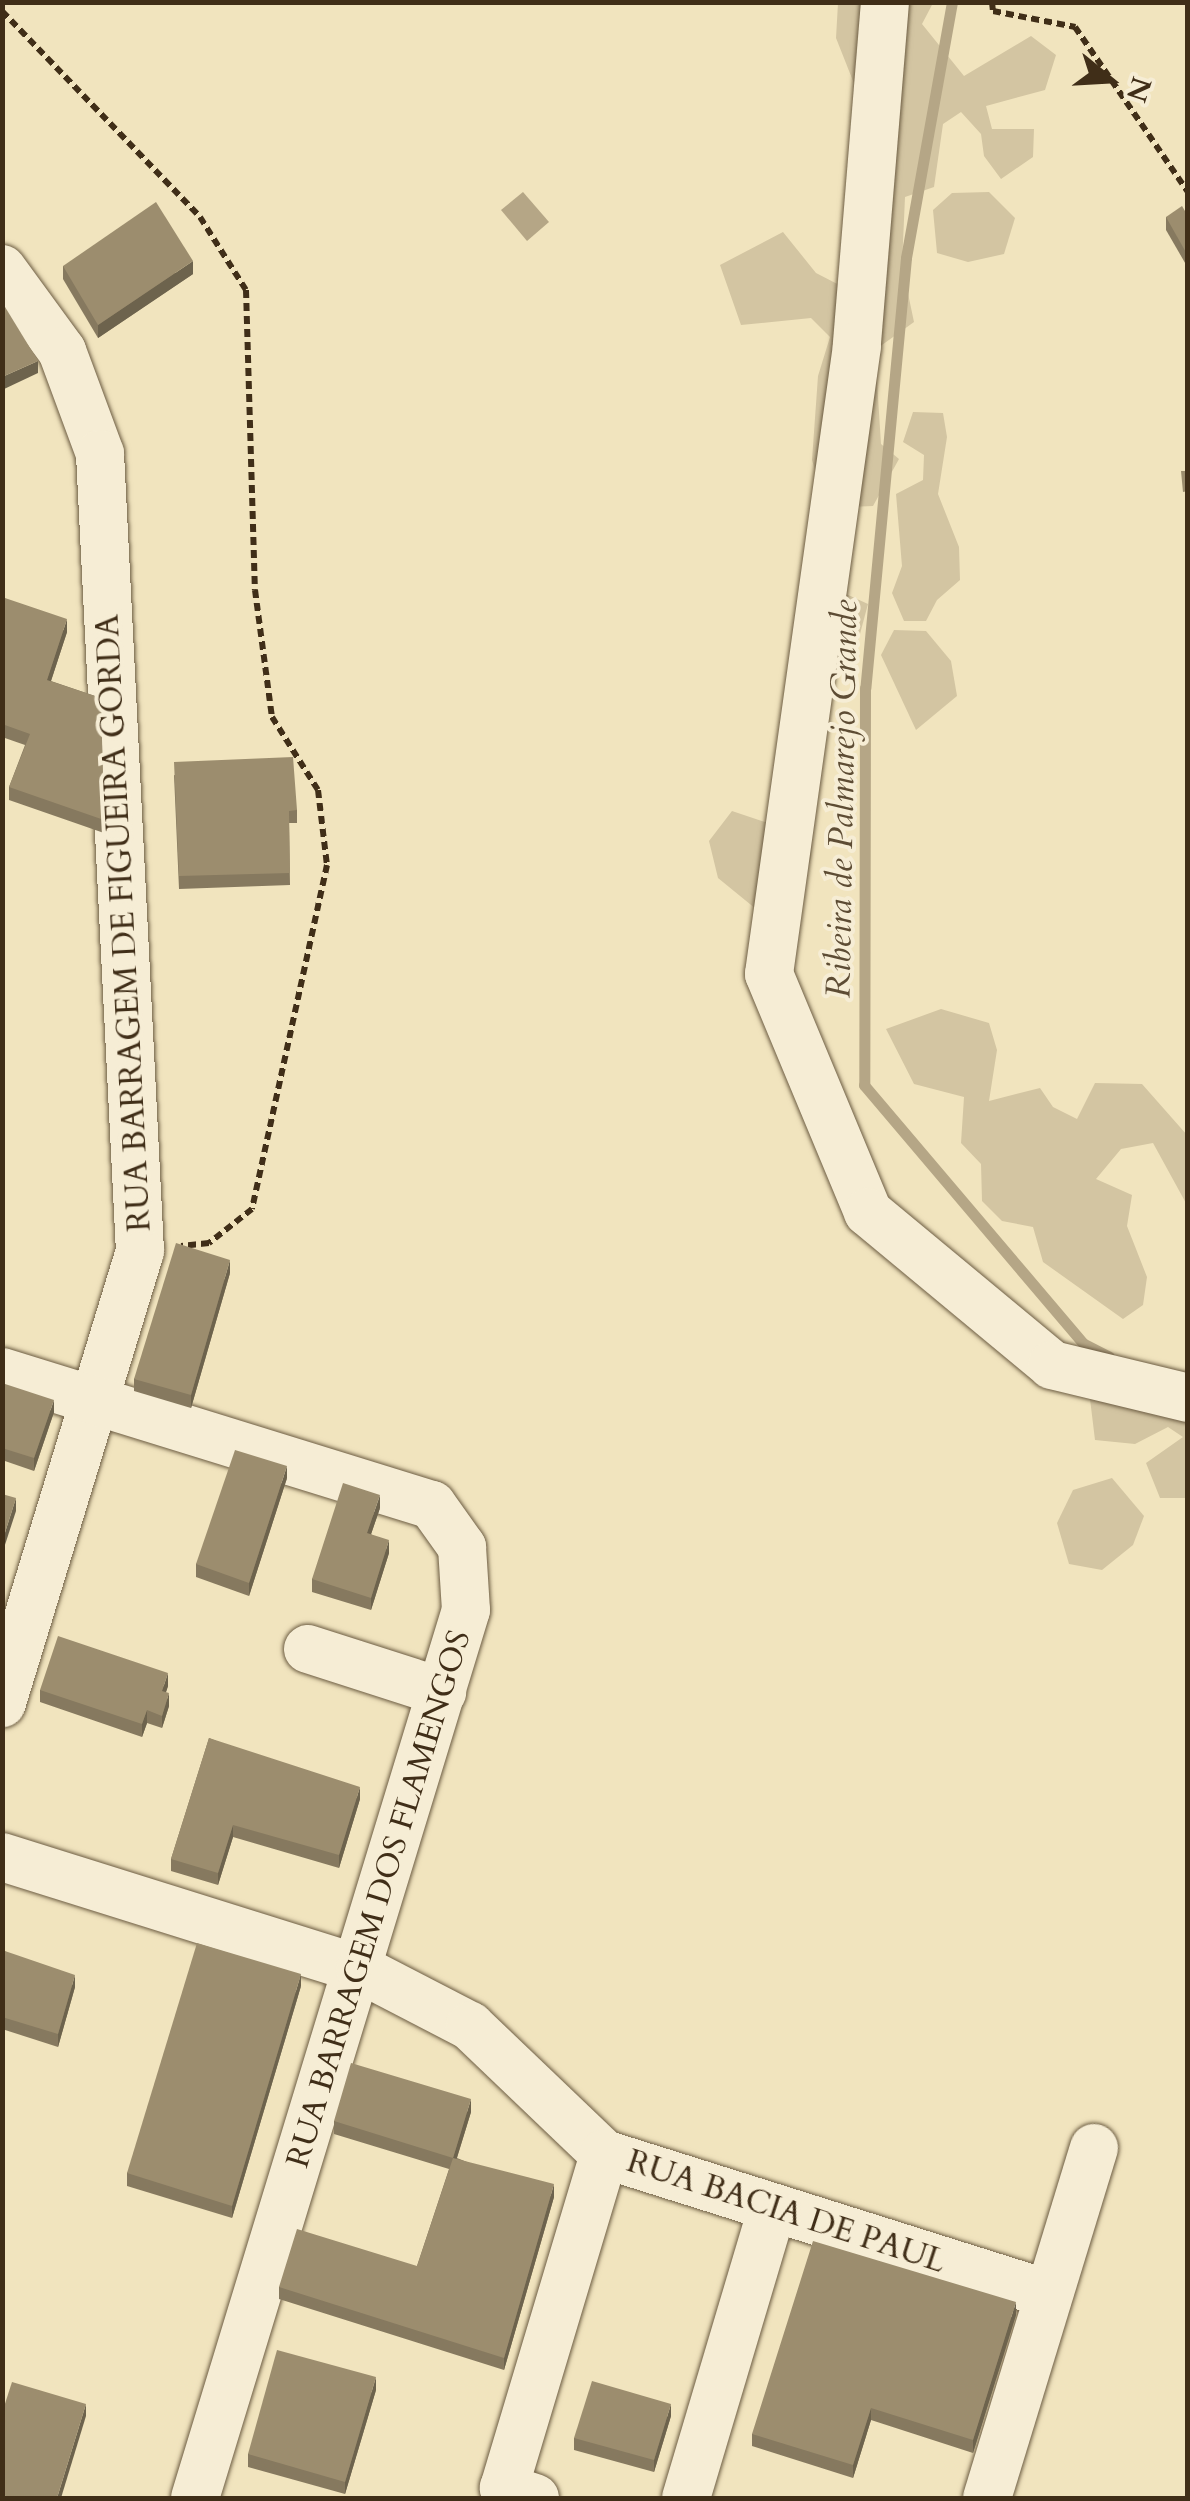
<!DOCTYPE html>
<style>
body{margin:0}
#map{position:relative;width:1190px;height:2501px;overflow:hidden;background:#f1e4be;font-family:Cardo,serif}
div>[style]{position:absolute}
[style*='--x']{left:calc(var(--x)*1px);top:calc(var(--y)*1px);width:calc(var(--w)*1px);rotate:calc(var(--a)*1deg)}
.green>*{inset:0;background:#d3c5a2}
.water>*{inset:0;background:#b5a686}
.stream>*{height:11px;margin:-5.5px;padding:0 5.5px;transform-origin:5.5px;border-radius:5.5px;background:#b5a686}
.path>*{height:6px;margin-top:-3px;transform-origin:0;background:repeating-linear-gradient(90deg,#402e18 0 8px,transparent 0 13px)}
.roads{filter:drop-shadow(0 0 2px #6c5c42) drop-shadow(0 0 2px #6c5c42)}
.minor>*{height:48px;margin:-24px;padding:0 24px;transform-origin:24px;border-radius:24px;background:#f6edd5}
.wall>*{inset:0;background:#86795f}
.shaded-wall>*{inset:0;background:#6d634d}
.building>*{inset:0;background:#9c8d6e}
span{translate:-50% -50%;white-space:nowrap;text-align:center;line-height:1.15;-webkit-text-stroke:8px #f6edd5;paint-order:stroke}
.street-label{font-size:32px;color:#402e18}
.water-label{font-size:35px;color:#5d4c34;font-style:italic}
.frame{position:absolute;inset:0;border:5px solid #402e18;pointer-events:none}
.north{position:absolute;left:1060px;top:30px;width:100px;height:100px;-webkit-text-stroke:8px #f6edd5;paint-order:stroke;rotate:108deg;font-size:28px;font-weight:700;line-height:40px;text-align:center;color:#402e18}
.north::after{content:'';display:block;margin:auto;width:35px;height:45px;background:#402e18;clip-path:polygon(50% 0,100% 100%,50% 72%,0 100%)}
</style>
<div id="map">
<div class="green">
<i style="clip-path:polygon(838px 3px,933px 3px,922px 24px,964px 76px,1031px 36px,1056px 55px,1045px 90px,986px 106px,992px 129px,1034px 129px,1033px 157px,1001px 179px,984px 156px,981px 134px,961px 112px,943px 124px,934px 187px,905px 197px,902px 265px,914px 322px,875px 350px,881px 444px,899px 459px,873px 506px,826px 508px,812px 460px,818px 376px,830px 337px,811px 318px,741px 325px,720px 265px,783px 232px,816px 273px,849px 290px,855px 86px,836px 38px)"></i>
<i style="clip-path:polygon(989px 192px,1015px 218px,1004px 254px,968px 262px,937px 253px,933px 210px,952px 193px)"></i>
<i style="clip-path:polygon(913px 412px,943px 413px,947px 437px,938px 494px,959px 547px,960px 580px,937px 600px,926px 621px,904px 621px,892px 593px,902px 566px,896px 494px,923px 480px,924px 455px,903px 442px)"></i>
<i style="clip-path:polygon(846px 594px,868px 604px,857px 645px,830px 646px,834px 610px)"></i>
<i style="clip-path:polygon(894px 630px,926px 631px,951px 661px,957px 696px,916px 730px,881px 655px)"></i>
<i style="clip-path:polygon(732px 811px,777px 826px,813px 820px,811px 858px,798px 898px,756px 909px,718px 878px,709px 841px)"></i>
<i style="clip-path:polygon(941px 1009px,989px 1023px,997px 1050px,989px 1101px,1040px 1088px,1053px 1107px,1077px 1119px,1095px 1083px,1142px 1084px,1187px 1135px,1187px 1205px,1153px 1143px,1121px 1149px,1096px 1179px,1132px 1195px,1127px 1226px,1147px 1277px,1143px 1305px,1123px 1319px,1043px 1262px,1033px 1227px,1002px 1221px,982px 1201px,981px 1164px,961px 1143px,964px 1097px,914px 1084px,886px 1029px)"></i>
<i style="clip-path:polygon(1144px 1363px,1187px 1411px,1187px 1498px,1160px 1498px,1146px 1463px,1183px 1437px,1168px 1427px,1135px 1444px,1095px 1440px,1090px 1399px)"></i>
<i style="clip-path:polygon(1112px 1478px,1144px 1516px,1133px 1545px,1102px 1570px,1069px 1564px,1057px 1523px,1073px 1490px)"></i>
</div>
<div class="water">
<i style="clip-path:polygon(523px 192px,549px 222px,527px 241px,501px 210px)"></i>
</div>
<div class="stream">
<i style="--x:952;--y:2;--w:260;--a:100.2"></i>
<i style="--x:906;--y:258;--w:432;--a:95.4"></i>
<i style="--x:865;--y:688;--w:397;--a:90.1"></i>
<i style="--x:864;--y:1085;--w:340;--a:49.7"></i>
<i style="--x:1084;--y:1344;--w:28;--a:27"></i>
</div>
<div class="path">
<i style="--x:992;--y:2;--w:9;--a:84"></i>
<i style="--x:993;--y:11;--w:84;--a:11"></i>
<i style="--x:1075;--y:27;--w:200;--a:55.6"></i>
<i style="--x:2;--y:11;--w:286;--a:46.1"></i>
<i style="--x:200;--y:217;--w:86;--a:57.8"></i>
<i style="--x:246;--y:290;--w:300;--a:88.3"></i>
<i style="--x:255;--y:590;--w:128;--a:82.4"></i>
<i style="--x:272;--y:717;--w:86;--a:57.8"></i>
<i style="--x:318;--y:790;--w:76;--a:83.2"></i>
<i style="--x:327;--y:865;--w:352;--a:102.3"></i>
<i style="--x:252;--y:1209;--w:55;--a:141.7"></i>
<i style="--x:209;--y:1243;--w:28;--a:174"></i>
</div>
<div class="roads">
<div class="minor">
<i style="--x:885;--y:2;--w:345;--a:94.7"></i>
<i style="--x:857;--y:346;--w:634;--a:97.98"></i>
<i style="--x:769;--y:974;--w:258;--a:67.4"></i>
<i style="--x:868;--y:1212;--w:239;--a:39.7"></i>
<i style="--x:1052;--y:1365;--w:140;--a:13.6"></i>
<i style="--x:2;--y:269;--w:102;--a:53.8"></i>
<i style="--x:62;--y:351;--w:110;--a:69.7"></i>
<i style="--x:100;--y:454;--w:798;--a:87.13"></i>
<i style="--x:140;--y:1251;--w:473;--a:107"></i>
<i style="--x:2;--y:1372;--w:450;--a:17.2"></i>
<i style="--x:432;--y:1505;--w:52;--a:54.5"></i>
<i style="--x:462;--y:1547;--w:63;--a:86.4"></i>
<i style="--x:466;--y:1610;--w:928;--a:106.97"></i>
<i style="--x:308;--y:1649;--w:141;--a:17.8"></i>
<i style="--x:2;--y:1857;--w:375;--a:17.4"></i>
<i style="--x:360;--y:1969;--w:124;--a:27.4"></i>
<i style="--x:470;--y:2026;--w:185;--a:43.7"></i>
<i style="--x:604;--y:2154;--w:466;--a:17.5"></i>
<i style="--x:535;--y:2498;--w:33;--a:-162"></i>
<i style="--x:504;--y:2488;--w:349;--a:-73.3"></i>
<i style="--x:686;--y:2498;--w:298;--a:-73.4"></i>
<i style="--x:987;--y:2498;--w:366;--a:-73"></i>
</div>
</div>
<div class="wall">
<i style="clip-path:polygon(1188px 216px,1188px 268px,1166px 230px,1166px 217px)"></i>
<i style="clip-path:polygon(63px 266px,193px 274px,98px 338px,63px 279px)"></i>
<i style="clip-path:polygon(2px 597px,67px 632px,51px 681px,101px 698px,104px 833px,9px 800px,9px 787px,25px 745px,2px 737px)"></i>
<i style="clip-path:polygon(174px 775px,297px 810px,297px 823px,289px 823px,290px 885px,179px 889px)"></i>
<i style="clip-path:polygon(230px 1273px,191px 1408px,134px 1391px,134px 1379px)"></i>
<i style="clip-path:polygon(2px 1383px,54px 1412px,34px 1471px,2px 1460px)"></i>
<i style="clip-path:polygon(287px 1478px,249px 1596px,196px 1577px,196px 1564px)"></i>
<i style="clip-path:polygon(380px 1508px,371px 1534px,389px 1553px,371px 1610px,312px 1592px,312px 1579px)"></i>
<i style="clip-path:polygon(168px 1686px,166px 1692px,169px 1706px,162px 1728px,147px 1723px,142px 1737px,40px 1702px,40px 1690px)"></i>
<i style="clip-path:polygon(209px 1738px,360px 1799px,339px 1868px,233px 1837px,218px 1885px,171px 1871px,171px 1859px)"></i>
<i style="clip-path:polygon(2px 1950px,75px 1987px,58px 2047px,2px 2029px)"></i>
<i style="clip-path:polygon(301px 1986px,232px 2218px,127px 2186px,127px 2173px)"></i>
<i style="clip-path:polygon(471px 2112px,457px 2158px,554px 2197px,504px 2370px,279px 2299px,279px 2287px,417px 2266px,449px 2169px,334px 2134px,334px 2121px)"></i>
<i style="clip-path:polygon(1016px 2315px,973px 2453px,871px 2420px,853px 2478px,752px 2446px,752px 2434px)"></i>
<i style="clip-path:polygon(376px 2390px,345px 2494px,248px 2467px,248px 2454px)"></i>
<i style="clip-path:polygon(671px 2416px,654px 2472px,574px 2450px,574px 2438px)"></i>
</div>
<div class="shaded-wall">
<i style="clip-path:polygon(193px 261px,193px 274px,98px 338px,98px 325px)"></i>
<i style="clip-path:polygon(38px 361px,38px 373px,2px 390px,2px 377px)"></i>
<i style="clip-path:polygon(67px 619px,67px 632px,47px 693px,47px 680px)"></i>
<i style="clip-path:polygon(230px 1260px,230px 1273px,191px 1408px,191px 1395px)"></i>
<i style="clip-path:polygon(54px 1400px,54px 1412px,34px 1471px,34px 1458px)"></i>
<i style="clip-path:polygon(287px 1466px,287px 1478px,249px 1596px,249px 1583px)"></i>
<i style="clip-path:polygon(380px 1495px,380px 1508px,367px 1546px,367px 1533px)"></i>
<i style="clip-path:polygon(16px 1498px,16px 1511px,2px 1554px,2px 1542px)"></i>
<i style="clip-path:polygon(389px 1540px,389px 1553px,371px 1610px,371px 1598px)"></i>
<i style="clip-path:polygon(168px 1673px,168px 1686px,162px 1704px,162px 1691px)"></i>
<i style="clip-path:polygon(169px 1693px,169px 1706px,162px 1728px,162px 1716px)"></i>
<i style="clip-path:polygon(147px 1710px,147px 1723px,142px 1737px,142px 1724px)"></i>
<i style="clip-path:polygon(360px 1787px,360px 1799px,339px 1868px,339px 1855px)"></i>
<i style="clip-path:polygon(233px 1825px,233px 1837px,218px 1885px,218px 1873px)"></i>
<i style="clip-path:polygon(301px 1974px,301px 1986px,232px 2218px,232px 2206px)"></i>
<i style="clip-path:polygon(75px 1975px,75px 1987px,58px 2047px,58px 2034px)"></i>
<i style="clip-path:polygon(471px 2099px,471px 2112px,453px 2170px,453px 2158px)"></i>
<i style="clip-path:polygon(554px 2184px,554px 2197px,504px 2370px,504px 2358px)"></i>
<i style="clip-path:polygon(1016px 2302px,1016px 2315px,973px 2453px,973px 2440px)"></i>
<i style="clip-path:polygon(376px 2377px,376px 2390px,345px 2494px,345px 2482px)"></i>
<i style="clip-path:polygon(86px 2404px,86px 2416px,61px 2498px,57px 2498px)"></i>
<i style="clip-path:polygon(671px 2404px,671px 2416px,654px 2472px,654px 2460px)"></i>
<i style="clip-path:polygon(871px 2408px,871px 2420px,853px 2478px,853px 2465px)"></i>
</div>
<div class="building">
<i style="clip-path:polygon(156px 202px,193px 261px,98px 325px,63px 266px)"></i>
<i style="clip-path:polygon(1182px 206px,1188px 216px,1188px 256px,1166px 217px)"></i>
<i style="clip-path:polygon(2px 302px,38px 361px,2px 377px)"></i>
<i style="clip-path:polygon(1181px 471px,1188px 471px,1188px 491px,1183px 492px)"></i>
<i style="clip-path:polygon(2px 597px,67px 619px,47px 680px,101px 698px,104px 820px,9px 787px,30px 734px,2px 724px)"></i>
<i style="clip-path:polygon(293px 757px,297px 810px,289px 811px,290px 873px,179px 876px,174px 762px)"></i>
<i style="clip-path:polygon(176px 1243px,230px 1260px,191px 1395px,134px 1379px)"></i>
<i style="clip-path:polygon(2px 1383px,54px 1400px,34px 1458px,2px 1448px)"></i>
<i style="clip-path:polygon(235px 1450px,287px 1466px,249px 1583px,196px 1564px)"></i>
<i style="clip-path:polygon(343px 1483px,380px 1495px,367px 1533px,389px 1540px,371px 1598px,312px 1579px)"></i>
<i style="clip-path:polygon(2px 1494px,16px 1498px,2px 1542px)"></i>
<i style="clip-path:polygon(58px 1636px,168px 1673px,162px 1691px,169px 1693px,162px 1716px,147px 1710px,142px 1724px,40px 1690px)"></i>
<i style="clip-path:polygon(209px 1738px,360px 1787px,339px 1855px,233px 1825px,218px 1873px,171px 1859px)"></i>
<i style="clip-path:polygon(197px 1943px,301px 1974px,232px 2206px,127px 2173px)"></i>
<i style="clip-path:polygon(2px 1950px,75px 1975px,58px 2034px,2px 2017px)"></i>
<i style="clip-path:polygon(351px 2063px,471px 2099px,453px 2158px,554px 2184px,504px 2358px,279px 2287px,297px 2229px,417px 2266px,453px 2158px,334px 2121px)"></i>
<i style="clip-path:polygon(813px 2241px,1016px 2302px,973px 2440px,871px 2408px,853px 2465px,752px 2434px)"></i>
<i style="clip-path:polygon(277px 2350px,376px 2377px,345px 2482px,248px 2454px)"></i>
<i style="clip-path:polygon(592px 2381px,671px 2404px,654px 2460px,574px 2438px)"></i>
<i style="clip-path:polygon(12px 2382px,86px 2404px,57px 2498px,13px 2498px,2px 2495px,2px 2413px)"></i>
</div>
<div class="street-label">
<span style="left:124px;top:923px;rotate:-93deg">RUA BARRAGEM DE FIGUEIRA GORDA</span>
<span style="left:379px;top:1899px;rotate:-73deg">RUA BARRAGEM DOS FLAMENGOS</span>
<span style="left:786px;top:2212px;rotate:18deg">RUA BACIA DE PAUL</span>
</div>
<div class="water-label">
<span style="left:842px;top:799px;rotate:-89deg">Ribeira de Palmarejo Grande</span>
</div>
<div class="frame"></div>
<div class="north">N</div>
</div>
